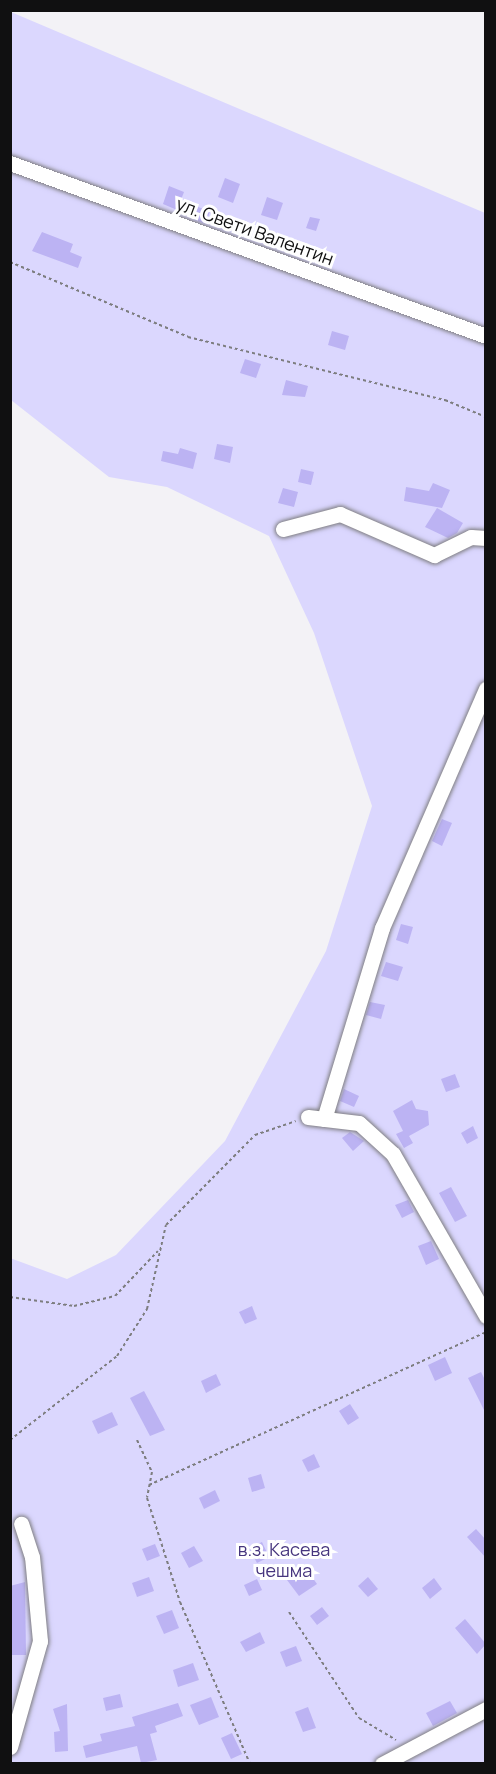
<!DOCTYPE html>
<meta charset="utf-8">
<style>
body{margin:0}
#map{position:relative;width:496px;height:1774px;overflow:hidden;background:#f3f2f6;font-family:Manrope,sans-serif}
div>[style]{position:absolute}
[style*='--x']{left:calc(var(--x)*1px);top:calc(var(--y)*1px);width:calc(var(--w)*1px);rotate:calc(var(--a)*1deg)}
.green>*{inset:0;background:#dbd7fe}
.building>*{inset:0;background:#bcb3f3}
.path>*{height:2px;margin-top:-1px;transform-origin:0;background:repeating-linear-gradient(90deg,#7d7d7f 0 3px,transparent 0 6px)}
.roads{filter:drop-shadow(0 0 2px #7f7e82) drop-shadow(0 0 2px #7f7e82)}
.minor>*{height:15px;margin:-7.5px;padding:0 7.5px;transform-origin:7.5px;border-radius:7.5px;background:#fff}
span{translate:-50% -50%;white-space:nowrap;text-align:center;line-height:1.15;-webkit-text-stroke:6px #fff;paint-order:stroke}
.street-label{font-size:18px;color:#101011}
.park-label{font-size:18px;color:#46357e}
.frame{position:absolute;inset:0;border:12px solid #101011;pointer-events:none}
</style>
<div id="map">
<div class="green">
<i style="clip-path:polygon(11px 12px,485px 213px,485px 1763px,11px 1763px,10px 1258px,67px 1279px,116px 1255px,225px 1141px,326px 951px,372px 806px,314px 633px,269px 536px,167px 487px,109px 477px,11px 400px)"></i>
</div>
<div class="building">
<i style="clip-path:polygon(225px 178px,240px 184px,233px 203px,218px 197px)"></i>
<i style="clip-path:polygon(169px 186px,184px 192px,177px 210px,163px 204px)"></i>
<i style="clip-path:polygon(267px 197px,283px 203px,277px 220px,261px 215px)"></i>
<i style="clip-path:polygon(198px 207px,210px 211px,206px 224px,194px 220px)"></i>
<i style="clip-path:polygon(310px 217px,320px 219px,316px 231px,306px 228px)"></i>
<i style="clip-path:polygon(42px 232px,73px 244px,70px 252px,82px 257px,78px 268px,32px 251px)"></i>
<i style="clip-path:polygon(332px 331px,349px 336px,345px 350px,328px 345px)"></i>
<i style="clip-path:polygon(245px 359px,261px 364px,256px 378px,240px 373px)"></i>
<i style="clip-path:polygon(286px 380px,308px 386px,305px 397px,282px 395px)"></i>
<i style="clip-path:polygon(217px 444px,233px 447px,230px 463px,214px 459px)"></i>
<i style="clip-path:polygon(180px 448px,197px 453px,193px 469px,161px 461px,163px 451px,178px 454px)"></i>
<i style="clip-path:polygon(301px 469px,314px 472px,311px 485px,298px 482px)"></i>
<i style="clip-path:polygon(433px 483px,450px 490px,442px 508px,404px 501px,406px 487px,429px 491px)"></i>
<i style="clip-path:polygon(283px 488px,298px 492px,294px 507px,278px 503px)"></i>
<i style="clip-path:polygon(437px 508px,463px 523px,457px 533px,448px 538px,425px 527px)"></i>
<i style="clip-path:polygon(442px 819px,452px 823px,442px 846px,432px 841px)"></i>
<i style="clip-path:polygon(401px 924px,413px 927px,408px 944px,396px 940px)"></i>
<i style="clip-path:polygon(386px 962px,403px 967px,398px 981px,381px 976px)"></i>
<i style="clip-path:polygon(370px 1002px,385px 1005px,381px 1019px,366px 1015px)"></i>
<i style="clip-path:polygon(455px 1074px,460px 1087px,446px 1092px,441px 1079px)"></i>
<i style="clip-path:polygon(344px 1089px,359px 1096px,354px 1107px,340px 1101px)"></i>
<i style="clip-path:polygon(412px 1100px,416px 1109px,428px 1111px,429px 1125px,409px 1136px,413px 1143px,404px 1148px,396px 1134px,403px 1131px,393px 1111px)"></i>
<i style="clip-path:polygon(473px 1126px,478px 1138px,467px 1144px,461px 1133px)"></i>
<i style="clip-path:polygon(350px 1132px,364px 1141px,353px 1151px,342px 1138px)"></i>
<i style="clip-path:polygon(451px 1187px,467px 1216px,455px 1222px,439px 1193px)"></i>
<i style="clip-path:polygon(408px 1200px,414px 1212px,402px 1218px,395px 1205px)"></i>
<i style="clip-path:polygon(431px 1241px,439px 1259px,426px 1265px,418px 1246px)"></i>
<i style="clip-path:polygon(252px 1306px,257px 1319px,245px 1324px,239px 1312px)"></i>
<i style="clip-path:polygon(445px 1357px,452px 1373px,435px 1381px,428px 1365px)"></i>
<i style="clip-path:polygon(481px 1372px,486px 1382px,486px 1414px,468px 1378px)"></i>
<i style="clip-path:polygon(216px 1374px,221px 1385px,206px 1393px,201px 1381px)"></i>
<i style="clip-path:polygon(144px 1391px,165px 1430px,150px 1436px,130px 1398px)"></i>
<i style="clip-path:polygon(350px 1404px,359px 1418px,348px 1425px,339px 1411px)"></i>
<i style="clip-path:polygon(112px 1412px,118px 1425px,98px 1434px,92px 1421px)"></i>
<i style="clip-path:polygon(314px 1454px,320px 1467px,308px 1472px,302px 1460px)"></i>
<i style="clip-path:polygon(261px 1474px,265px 1488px,252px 1492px,248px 1478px)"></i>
<i style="clip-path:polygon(215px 1490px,220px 1501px,204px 1509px,199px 1498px)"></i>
<i style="clip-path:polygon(476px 1529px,486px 1540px,486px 1558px,467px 1537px)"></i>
<i style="clip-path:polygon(262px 1542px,269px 1557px,257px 1563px,249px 1548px)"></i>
<i style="clip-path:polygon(155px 1544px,160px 1556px,147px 1561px,142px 1549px)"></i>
<i style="clip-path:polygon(194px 1546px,203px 1561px,189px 1568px,181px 1553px)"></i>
<i style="clip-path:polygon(305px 1567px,317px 1584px,299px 1596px,287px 1580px)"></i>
<i style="clip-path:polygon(149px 1577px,154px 1591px,137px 1597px,132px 1583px)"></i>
<i style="clip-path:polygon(368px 1577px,378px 1589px,368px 1597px,358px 1586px)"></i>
<i style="clip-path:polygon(434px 1578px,442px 1589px,430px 1599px,422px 1588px)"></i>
<i style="clip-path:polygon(257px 1579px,262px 1590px,249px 1596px,244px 1585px)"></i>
<i style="clip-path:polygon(25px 1582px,26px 1655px,12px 1655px,10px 1586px)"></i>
<i style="clip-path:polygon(322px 1607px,329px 1616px,317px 1625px,310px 1616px)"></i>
<i style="clip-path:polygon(172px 1610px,179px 1628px,164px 1634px,156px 1616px)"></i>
<i style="clip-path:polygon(465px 1619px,486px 1644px,477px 1654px,455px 1628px)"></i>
<i style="clip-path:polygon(260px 1632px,265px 1643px,246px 1652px,240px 1642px)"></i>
<i style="clip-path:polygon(296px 1646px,302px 1661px,286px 1667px,280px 1652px)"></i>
<i style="clip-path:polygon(193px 1663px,199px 1680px,178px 1687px,173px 1670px)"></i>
<i style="clip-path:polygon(120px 1694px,123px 1707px,106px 1711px,103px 1698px)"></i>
<i style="clip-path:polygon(211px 1697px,219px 1717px,199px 1725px,190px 1705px)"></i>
<i style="clip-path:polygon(450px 1701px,457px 1713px,433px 1726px,426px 1713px)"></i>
<i style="clip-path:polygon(178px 1703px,183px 1716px,155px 1726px,157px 1732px,150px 1734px,157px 1760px,141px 1763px,137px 1746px,86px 1758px,83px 1746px,102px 1741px,100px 1734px,135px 1726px,132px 1717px)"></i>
<i style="clip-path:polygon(67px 1704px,68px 1751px,55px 1752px,54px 1732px,60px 1731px,53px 1709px)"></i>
<i style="clip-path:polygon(308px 1707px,316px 1728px,303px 1732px,295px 1712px)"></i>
<i style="clip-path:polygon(232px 1733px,242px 1754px,231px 1759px,221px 1738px)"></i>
</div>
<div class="path">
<i style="--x:10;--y:262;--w:193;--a:22.8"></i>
<i style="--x:188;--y:337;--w:265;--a:13.8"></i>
<i style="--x:445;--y:400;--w:44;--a:22.5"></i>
<i style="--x:10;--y:1297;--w:65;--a:8"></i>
<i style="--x:74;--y:1306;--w:42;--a:-13.7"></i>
<i style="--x:115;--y:1296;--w:62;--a:-46.3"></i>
<i style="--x:10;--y:1440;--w:136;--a:-38.1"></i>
<i style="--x:117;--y:1356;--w:56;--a:-57.4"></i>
<i style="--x:147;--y:1309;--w:86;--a:-77.3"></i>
<i style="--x:166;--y:1225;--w:127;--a:-45.3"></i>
<i style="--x:255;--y:1135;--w:43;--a:-18.9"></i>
<i style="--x:137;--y:1440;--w:35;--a:65"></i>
<i style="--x:152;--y:1472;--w:26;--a:101"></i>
<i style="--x:147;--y:1498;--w:109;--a:72.4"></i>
<i style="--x:180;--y:1602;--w:176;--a:66.6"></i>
<i style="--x:149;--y:1485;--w:370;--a:-24.4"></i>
<i style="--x:289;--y:1612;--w:127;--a:56.6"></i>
<i style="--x:359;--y:1718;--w:43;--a:30.7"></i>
</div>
<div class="roads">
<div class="minor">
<i style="--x:10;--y:163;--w:506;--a:19.97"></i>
<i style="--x:283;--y:529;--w:59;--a:-14.7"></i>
<i style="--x:340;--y:514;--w:103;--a:23.6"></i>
<i style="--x:434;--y:555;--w:41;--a:-25.9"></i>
<i style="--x:471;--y:537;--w:15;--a:4"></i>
<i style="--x:308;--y:1117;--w:51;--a:6.7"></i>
<i style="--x:359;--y:1123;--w:46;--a:42.4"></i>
<i style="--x:393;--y:1154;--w:187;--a:60.1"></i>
<i style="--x:324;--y:1119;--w:200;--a:-73.1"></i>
<i style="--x:382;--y:928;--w:261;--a:-66.5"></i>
<i style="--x:10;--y:1747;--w:110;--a:-74.2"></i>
<i style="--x:40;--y:1641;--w:84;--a:-95.4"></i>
<i style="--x:32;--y:1557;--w:35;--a:-108"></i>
<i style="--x:382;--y:1764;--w:118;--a:-27.9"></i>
</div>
</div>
<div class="street-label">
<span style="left:255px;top:231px;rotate:20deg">ул. Свети Валентин</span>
</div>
<div class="park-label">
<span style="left:284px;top:1560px">в.з. Касева<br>чешма</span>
</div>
<div class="frame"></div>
</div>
